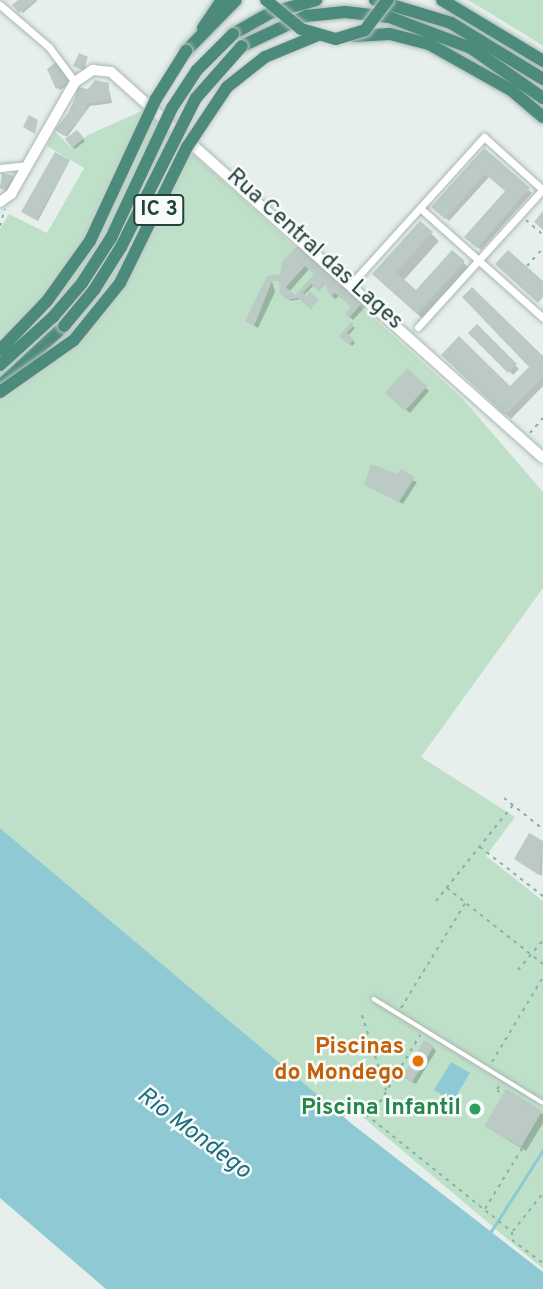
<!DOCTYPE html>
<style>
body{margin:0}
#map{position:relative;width:543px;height:1289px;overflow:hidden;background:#e6efeb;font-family:Overpass,sans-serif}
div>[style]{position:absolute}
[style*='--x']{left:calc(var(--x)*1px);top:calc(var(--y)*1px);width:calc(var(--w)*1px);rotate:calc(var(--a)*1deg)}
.green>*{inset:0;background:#bfe0c8}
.water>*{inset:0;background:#8ec9d4}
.shadow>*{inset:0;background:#0003}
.stream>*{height:2.5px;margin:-1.25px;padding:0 1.25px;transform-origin:1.25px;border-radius:1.25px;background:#8ec9d4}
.building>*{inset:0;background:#bbcac4}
.path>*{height:2px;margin-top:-1px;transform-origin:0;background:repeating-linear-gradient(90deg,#86b3a5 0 3.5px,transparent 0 8.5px)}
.roads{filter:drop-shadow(0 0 2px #a8b8b2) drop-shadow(0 0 2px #a8b8b2)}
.service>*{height:3.5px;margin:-1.75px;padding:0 1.75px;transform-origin:1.75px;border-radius:1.75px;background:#fff}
.minor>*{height:7px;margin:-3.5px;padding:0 3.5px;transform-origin:3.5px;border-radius:3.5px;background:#fff}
.secondary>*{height:10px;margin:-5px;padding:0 5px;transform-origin:5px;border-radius:5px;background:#fff}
.trunk>*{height:12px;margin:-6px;padding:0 6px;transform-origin:6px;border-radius:6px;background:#4c8a7c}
.bridges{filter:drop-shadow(0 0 2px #c2cac8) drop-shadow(0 0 2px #c2cac8)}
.trunk-bridge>*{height:12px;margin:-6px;padding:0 6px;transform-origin:6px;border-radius:6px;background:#4c8a7c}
.dots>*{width:19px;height:19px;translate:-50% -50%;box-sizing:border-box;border:4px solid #f7fbf9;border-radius:50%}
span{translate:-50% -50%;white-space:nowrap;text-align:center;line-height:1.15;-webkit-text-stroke:5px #f7fbf9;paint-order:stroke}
.shield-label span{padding:2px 5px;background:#f7fbf9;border:2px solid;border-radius:5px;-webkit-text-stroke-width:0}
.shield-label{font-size:21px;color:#24423a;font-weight:700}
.street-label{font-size:23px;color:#24423a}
.food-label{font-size:23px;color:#c56008;font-weight:700}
.right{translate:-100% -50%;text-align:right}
.leisure-label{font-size:23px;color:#27864d;font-weight:700}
.water-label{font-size:24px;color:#1c6f80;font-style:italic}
</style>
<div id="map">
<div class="green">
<i style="clip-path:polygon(468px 0,543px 0,543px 46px,526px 35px)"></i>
<i style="clip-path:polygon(144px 110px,462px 398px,543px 492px,543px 588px,421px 757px,515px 817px,486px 856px,543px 901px,543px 1269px,352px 1108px,344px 1118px,0 828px,0 229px,9px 214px,47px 233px,84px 168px,47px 146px,55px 131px,71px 148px,88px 135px)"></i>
</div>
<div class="water">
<i style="clip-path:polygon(0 828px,352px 1124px,543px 1272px,543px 1289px,106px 1289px,0 1198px)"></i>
<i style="clip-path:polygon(451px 1062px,470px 1073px,453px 1101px,434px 1090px)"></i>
</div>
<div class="shadow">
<i style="clip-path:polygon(20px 0,36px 0,37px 1px,23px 13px,15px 5px)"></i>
<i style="clip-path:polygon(87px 58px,84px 71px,75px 66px)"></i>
<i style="clip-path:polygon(49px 69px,72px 84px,59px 90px)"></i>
<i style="clip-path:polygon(108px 85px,112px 103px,90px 106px,67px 137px,60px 132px,79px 89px,89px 91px)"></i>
<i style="clip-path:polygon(77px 132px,85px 141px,75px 149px,67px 140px)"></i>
<i style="clip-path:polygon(484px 151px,532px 193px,481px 250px,466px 237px,507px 192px,490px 176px,449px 221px,434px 207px)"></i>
<i style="clip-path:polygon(69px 162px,38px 221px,25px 213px)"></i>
<i style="clip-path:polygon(3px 175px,16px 179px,7px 191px,0 188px)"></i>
<i style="clip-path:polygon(420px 223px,439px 241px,403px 281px,416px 292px,452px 252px,471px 270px,425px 321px,382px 282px)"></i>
<i style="clip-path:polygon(evenodd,294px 253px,366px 306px,353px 320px,347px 314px,353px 307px,340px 295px,335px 299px,329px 293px,333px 289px,326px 282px,319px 290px,314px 285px,303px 296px,313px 310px,301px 299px,291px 301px,282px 293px,279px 276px,294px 253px,310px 268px,317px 274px,295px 298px,289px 292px,310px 268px)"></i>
<i style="clip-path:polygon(272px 281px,275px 292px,258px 328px,247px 321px)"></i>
<i style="clip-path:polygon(351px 325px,355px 328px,348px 336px,355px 343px,352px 346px,341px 336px)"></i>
<i style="clip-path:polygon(477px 327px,519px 369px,513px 375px,471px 333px)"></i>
<i style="clip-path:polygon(443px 355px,510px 388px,543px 359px,543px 386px,511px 419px)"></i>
<i style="clip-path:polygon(407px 371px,429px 391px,410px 413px,388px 393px)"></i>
<i style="clip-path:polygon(372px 466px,417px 482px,403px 504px,366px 484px)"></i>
<i style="clip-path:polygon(530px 835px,543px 843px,542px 876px,518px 861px)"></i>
<i style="clip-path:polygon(433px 1047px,436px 1051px,416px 1084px,408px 1080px)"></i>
<i style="clip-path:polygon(507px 1092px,543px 1114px,543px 1123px,526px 1151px,492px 1130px)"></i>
</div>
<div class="stream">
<i style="--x:490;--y:1233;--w:98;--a:-57.4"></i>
</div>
<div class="building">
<i style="clip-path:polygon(18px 0,35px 0,19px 13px,12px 5px)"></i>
<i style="clip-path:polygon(79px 53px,88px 57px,82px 70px,73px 66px)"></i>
<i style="clip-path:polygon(56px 62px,71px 81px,56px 89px,47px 69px)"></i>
<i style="clip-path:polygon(95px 80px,109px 83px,109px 100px,86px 104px,84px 114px,64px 136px,55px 130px,72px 108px,78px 87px,88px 89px)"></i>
<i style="clip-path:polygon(29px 115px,38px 120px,35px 134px,23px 127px)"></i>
<i style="clip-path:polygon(77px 130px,84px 138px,72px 148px,65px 139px)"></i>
<i style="clip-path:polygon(484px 148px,530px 188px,477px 248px,464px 237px,505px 191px,485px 174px,445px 219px,431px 207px)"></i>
<i style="clip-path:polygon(55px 152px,70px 160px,36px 220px,21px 212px)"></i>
<i style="clip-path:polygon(2px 173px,15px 176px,5px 190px,0 188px)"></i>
<i style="clip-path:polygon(543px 211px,543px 230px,534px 222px)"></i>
<i style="clip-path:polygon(420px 221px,433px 232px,396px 272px,416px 290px,452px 250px,465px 261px,417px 314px,372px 274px)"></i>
<i style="clip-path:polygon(evenodd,300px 244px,364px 301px,349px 318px,345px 314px,351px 307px,335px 293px,331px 297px,324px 283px,318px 291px,311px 284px,303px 293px,306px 296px,310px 291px,319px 300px,310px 309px,298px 298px,288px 300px,280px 294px,279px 281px,272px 281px,254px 326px,245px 321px,267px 276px,280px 274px,282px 261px,300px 244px,305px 266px,314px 274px,295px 295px,286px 287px,305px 266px)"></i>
<i style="clip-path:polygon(508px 250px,543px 281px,543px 297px,538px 303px,495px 264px)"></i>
<i style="clip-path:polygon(472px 287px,543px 356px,543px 377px,505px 415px,441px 355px,459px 336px,510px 386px,529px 367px,462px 297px)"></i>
<i style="clip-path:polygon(351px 322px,354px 325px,347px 333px,354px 339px,349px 345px,339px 336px)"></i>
<i style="clip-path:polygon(477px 324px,517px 364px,508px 373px,468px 333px)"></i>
<i style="clip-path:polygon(407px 368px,427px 386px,405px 411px,385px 393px)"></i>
<i style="clip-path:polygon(371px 464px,398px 474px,401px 469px,415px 477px,399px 502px,364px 485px)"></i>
<i style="clip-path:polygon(529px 833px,543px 841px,539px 875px,514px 859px)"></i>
<i style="clip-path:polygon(424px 1040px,434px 1046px,412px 1082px,402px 1077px)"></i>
<i style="clip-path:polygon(506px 1089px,542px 1111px,521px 1147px,484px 1126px)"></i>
</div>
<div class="path">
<i style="--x:526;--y:220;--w:23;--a:41"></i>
<i style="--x:0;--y:226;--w:18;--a:-74"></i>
<i style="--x:527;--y:266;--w:24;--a:-48"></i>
<i style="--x:530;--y:433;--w:20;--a:-49"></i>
<i style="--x:504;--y:798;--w:50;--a:38.5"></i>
<i style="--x:480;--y:847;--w:80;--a:37.9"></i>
<i style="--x:447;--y:888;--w:122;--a:38.4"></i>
<i style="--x:436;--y:901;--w:123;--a:-51.3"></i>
<i style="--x:518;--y:970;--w:39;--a:-50"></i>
<i style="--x:401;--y:1008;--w:124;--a:-58.5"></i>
<i style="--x:362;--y:1015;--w:79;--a:72.3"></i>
<i style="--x:492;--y:1062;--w:99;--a:-59"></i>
<i style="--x:499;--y:1086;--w:4;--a:117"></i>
<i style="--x:497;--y:1090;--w:8;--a:40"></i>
<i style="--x:353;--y:1104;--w:204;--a:38.8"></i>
<i style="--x:512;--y:1232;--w:8;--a:90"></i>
<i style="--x:512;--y:1240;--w:39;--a:37"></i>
<i style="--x:371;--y:1117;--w:96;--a:-59.1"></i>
<i style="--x:485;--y:1209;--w:111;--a:-58.6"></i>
<i style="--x:513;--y:1231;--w:48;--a:-51.7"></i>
</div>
<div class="roads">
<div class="service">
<i style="--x:374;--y:999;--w:198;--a:31.6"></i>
</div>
<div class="minor">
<i style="--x:0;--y:5;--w:65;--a:40.6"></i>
<i style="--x:49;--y:47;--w:44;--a:53.4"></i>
<i style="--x:0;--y:168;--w:27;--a:-6"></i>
<i style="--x:420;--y:208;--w:165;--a:41.8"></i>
<i style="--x:352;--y:283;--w:197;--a:-47.9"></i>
<i style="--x:484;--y:137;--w:79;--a:41.9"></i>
<i style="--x:418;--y:327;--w:186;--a:-47.8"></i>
</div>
<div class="secondary">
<i style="--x:0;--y:202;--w:14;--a:-36"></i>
<i style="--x:11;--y:194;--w:129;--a:-60.3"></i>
<i style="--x:75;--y:82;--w:22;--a:-34"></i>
<i style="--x:93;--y:70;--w:18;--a:6"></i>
<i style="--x:111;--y:72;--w:579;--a:41.78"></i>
</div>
<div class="trunk">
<i style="--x:375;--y:0;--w:79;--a:16.8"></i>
<i style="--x:451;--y:23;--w:108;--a:31.3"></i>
<i style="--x:442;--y:0;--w:118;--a:31.1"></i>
<i style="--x:203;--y:28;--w:34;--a:-56"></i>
<i style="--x:233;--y:34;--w:43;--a:-29.6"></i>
<i style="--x:270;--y:13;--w:48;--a:-15.8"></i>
<i style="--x:354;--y:36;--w:36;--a:-3"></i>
<i style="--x:390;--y:34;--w:40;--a:14.4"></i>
<i style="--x:429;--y:44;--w:94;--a:29.3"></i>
<i style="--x:511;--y:90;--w:42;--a:40.2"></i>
<i style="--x:242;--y:46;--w:71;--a:-25.1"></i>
<i style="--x:306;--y:16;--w:39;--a:-6"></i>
<i style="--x:345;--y:12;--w:44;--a:6.5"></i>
<i style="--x:389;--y:17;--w:88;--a:20.7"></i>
<i style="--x:471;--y:48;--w:88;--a:34.8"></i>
<i style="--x:186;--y:51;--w:71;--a:-45.6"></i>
<i style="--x:0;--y:386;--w:88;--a:-43.2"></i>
</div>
</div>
<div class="bridges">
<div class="trunk-bridge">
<i style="--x:266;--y:0;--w:45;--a:39.6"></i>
<i style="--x:301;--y:29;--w:36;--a:16"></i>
<i style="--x:336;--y:39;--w:30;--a:-17"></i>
<i style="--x:365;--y:30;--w:38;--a:-53"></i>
<i style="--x:64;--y:326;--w:47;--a:-50.2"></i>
<i style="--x:94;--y:290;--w:51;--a:-57.9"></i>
<i style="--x:121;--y:247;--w:167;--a:-63.3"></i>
<i style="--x:196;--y:98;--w:69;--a:-48.5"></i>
<i style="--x:0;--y:350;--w:68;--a:-46.2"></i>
<i style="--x:47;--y:301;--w:74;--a:-54.4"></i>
<i style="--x:90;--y:241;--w:157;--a:-65.1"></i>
<i style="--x:156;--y:99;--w:57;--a:-58"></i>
<i style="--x:0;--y:365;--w:72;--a:-42.2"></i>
<i style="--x:53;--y:317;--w:45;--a:-49.5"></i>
<i style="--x:82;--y:283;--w:54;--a:-57.2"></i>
<i style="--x:111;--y:238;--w:144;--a:-64.9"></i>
<i style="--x:172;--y:108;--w:45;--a:-56.7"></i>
<i style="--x:197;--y:70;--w:51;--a:-45"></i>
<i style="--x:0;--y:392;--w:90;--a:-35.1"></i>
<i style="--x:74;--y:340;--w:73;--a:-51.1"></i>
<i style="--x:120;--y:283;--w:152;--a:-63.8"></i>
<i style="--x:187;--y:147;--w:72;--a:-56.3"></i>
<i style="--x:227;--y:87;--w:48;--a:-38.3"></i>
<i style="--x:265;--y:57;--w:55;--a:-22.4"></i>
</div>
</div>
<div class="dots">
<i style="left:418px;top:1061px;background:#e8710a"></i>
<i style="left:475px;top:1109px;background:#2e9e5b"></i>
</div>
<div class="shield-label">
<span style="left:159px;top:210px">IC 3</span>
</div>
<div class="street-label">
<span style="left:314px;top:250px;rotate:42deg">Rua Central das Lages</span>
</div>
<div class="food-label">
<span class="right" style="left:404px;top:1061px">Piscinas<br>do Mondego</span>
</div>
<div class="leisure-label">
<span class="right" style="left:461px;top:1109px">Piscina Infantil</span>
</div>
<div class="water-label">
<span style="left:193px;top:1134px;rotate:37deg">Rio Mondego</span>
</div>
</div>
